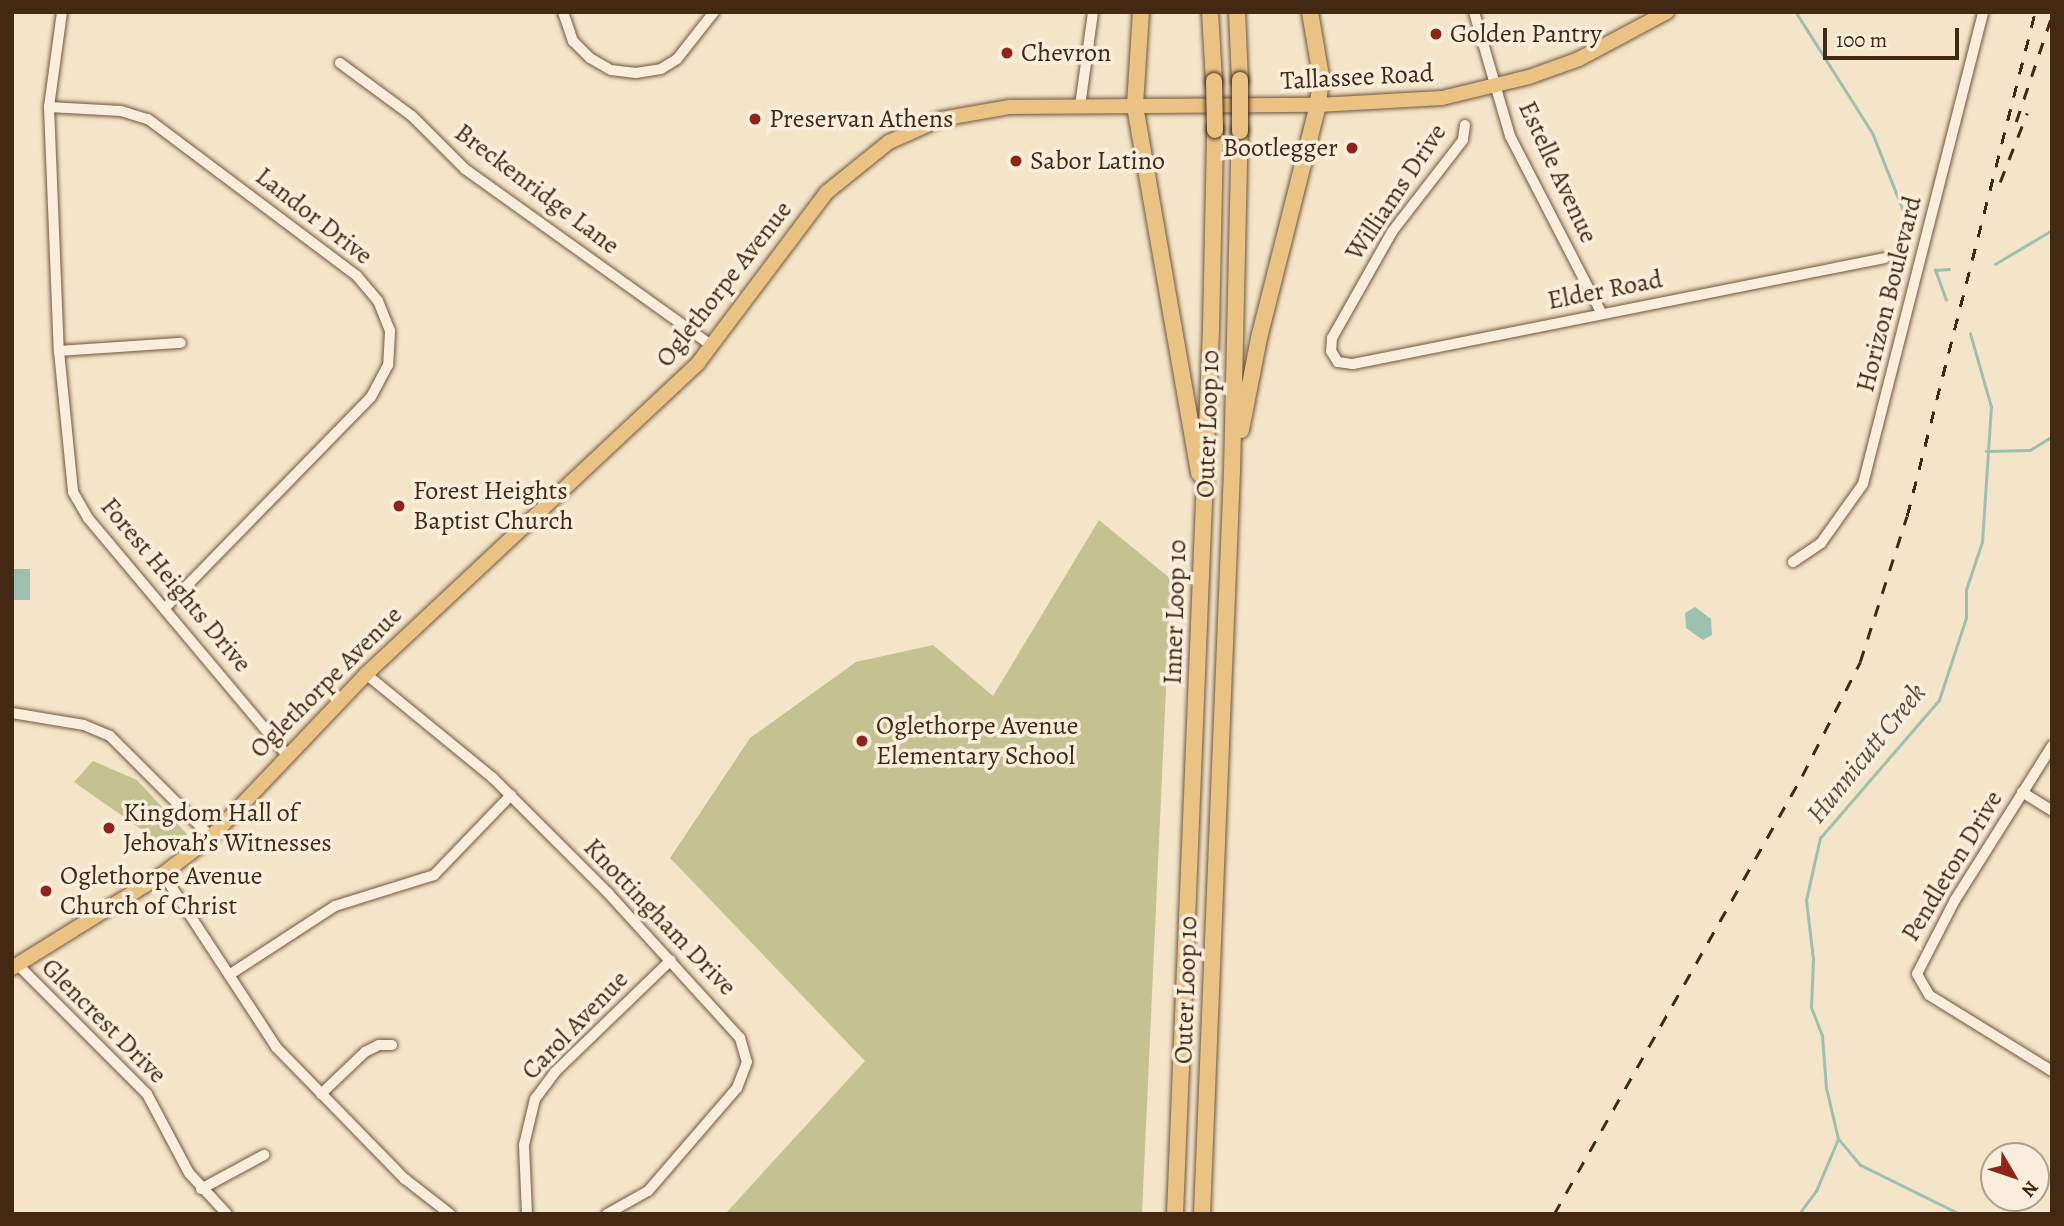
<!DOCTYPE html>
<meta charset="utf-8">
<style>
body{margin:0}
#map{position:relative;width:2064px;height:1226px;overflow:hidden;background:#f5e5c8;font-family:Alegreya,serif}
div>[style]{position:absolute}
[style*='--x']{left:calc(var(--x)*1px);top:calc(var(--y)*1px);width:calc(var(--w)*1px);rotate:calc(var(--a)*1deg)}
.green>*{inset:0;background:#c4c291}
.water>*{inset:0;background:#9dc0af}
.stream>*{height:2.5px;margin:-1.25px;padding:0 1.25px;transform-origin:1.25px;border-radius:1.25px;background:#9dc0af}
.roads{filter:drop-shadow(0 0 2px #705740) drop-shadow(0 0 2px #705740)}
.minor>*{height:10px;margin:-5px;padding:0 5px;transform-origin:5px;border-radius:5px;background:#f8eedb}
.major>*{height:14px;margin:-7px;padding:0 7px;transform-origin:7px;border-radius:7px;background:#eac284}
.highway>*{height:16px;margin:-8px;padding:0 8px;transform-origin:8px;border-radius:8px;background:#eac284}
.rail>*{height:2.5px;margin-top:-1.25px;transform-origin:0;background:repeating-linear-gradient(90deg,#432813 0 12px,transparent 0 24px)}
.bridges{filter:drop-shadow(0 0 2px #432813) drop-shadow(0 0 2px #432813)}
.highway-bridge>*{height:16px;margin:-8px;padding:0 8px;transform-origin:8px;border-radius:8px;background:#eac284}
.dots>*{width:19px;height:19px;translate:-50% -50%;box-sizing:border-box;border:4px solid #f8eedb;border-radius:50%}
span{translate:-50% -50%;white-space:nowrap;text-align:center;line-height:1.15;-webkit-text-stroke:7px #f8eedb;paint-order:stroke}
.poi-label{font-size:26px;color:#432813}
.left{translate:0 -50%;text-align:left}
.right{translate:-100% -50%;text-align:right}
.street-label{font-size:26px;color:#432813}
.water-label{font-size:28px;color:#5a4e3a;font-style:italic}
.frame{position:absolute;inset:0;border:14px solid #432813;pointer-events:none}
.north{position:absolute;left:1980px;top:1142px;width:70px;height:70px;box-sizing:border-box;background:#f8eedb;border:2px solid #b09f8b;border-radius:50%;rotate:129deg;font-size:19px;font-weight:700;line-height:28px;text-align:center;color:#432813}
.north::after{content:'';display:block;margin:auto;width:24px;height:32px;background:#8f2418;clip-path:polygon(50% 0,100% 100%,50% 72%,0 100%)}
.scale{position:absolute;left:1823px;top:28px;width:136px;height:32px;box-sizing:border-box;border:4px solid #432813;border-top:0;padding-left:9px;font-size:21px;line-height:24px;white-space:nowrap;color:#432813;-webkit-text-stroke:5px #f8eedb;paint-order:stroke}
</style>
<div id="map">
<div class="green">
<i style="clip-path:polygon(1099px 520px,1171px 579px,1142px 1214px,725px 1214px,865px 1061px,670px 858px,750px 738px,856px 662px,933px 645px,993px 696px)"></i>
<i style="clip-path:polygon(93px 761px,137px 780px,187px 834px,172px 851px,74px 782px)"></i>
</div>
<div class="water">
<i style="clip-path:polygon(13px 569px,30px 569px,30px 600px,13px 600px)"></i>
<i style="clip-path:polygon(1695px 607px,1711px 619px,1712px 635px,1703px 640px,1686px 628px,1685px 613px)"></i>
</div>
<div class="stream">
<i style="--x:1796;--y:12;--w:144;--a:57.7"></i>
<i style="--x:1873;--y:134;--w:98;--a:68.4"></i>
<i style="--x:1995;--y:264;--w:66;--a:-30.8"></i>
<i style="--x:1946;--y:300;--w:32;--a:-110"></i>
<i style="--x:1935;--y:270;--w:14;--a:-4"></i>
<i style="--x:1986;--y:451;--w:44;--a:-1.3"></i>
<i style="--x:2030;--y:450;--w:26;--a:-32"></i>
<i style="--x:1799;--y:1214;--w:29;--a:-54"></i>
<i style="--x:1816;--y:1191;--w:56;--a:-67.1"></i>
<i style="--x:1959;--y:1214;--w:110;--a:-153.7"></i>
<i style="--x:1860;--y:1165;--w:34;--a:-130"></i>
<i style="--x:1838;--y:1139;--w:52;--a:-103.2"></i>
<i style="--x:1826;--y:1088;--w:52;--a:-94.4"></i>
<i style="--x:1822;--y:1036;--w:31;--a:-111"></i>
<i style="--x:1811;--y:1007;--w:48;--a:-87.6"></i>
<i style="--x:1813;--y:959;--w:59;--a:-96.8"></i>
<i style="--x:1806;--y:900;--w:64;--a:-77.3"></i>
<i style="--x:1820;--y:838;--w:182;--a:-49.2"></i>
<i style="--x:1939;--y:700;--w:86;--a:-71.8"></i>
<i style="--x:1966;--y:618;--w:28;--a:-90"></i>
<i style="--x:1966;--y:590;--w:51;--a:-71.6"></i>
<i style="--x:1982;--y:542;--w:135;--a:-86.2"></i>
<i style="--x:1991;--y:407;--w:76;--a:-106"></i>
</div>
<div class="roads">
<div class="minor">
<i style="--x:62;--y:12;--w:96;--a:97.8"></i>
<i style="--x:49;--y:107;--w:244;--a:87.7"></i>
<i style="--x:59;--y:351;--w:142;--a:84.3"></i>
<i style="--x:73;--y:492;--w:30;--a:60"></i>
<i style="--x:88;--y:518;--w:308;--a:50"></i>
<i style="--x:563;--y:12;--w:31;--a:71"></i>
<i style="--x:573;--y:41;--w:24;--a:45"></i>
<i style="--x:590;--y:58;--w:24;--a:30"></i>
<i style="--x:611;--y:70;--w:25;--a:7"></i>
<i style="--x:636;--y:73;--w:25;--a:-9"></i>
<i style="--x:661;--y:69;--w:19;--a:-32"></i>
<i style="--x:677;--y:59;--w:60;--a:-51.8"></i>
<i style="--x:1474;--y:12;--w:129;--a:73.8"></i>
<i style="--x:1510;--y:136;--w:200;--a:62.7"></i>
<i style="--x:340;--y:63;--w:89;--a:36.4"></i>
<i style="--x:412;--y:116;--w:75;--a:45"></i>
<i style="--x:465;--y:169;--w:304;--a:35.6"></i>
<i style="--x:1080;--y:106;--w:95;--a:-82.1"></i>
<i style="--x:49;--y:107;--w:72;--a:3.2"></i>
<i style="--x:121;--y:111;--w:28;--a:17"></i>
<i style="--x:148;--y:119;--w:261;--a:36.9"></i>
<i style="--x:357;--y:276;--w:33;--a:50"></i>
<i style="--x:378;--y:301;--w:32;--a:68"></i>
<i style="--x:390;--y:331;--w:34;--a:93"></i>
<i style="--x:388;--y:365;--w:36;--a:118"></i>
<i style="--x:371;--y:397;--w:295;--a:134.3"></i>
<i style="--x:1465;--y:125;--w:15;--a:98"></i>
<i style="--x:1463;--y:140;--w:116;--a:127.7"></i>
<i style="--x:1392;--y:232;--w:122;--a:119.5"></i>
<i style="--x:1332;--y:338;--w:13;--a:94"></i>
<i style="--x:1331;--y:351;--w:13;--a:58"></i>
<i style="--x:1338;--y:362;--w:15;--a:8"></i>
<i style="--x:1353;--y:364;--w:542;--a:-11.27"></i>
<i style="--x:59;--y:351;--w:122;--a:-3.8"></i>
<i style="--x:1793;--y:562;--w:34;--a:-34"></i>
<i style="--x:1821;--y:543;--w:72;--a:-54.6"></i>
<i style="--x:1863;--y:484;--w:487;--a:-75.7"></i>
<i style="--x:366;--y:674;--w:164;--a:39.3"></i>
<i style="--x:493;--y:778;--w:163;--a:45"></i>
<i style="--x:608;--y:893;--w:196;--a:47.7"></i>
<i style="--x:740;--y:1038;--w:25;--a:74"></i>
<i style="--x:747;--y:1062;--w:28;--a:111"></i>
<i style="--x:737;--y:1088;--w:136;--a:130.8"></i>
<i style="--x:648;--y:1191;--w:47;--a:150.7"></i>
<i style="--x:12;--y:713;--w:73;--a:9.5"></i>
<i style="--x:84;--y:725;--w:28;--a:23"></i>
<i style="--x:110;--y:736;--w:143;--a:45"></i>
<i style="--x:2052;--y:746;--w:182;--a:122.2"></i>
<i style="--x:1955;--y:900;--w:83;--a:117.2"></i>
<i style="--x:1917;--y:974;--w:24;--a:60"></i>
<i style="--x:1929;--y:995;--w:145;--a:31.7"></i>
<i style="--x:2022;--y:792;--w:36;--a:32"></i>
<i style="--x:163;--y:874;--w:207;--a:56.8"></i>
<i style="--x:276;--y:1047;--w:185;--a:45.7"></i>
<i style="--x:405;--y:1179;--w:57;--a:37.9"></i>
<i style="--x:17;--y:964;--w:184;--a:45"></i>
<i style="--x:147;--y:1094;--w:89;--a:62"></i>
<i style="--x:189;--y:1173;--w:56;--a:47.2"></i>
<i style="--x:229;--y:975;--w:126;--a:-33.1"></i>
<i style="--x:335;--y:906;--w:104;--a:-17.4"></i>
<i style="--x:434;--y:875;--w:111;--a:-46.1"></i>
<i style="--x:321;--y:1094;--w:61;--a:-43.7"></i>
<i style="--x:365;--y:1052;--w:16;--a:-27"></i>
<i style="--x:379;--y:1045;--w:13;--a:0"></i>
<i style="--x:201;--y:1189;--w:72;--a:-28.4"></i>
<i style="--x:527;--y:1214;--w:69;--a:-92.5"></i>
<i style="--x:524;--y:1145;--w:47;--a:-76.6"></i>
<i style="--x:535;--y:1099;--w:34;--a:-53"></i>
<i style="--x:555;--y:1072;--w:161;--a:-44"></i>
</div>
<div class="major">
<i style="--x:12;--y:968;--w:178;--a:-31.9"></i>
<i style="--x:163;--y:874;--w:61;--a:-37.6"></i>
<i style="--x:211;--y:837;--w:225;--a:-46.4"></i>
<i style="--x:366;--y:674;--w:455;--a:-43.1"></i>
<i style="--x:698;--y:363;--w:214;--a:-53"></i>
<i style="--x:827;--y:192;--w:80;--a:-38.9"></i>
<i style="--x:889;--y:142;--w:57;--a:-23.9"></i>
<i style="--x:941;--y:119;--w:70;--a:-9.9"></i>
<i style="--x:1010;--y:107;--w:308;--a:-0.4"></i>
<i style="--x:1318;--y:105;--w:124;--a:-3.2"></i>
<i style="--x:1442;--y:98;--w:89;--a:-13.6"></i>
<i style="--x:1529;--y:77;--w:53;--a:-19.8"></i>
<i style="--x:1579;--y:59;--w:100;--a:-28.1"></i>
</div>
<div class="highway">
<i style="--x:1141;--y:12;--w:94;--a:93.7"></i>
<i style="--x:1135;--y:106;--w:373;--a:80.1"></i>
<i style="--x:1210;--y:12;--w:69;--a:86.7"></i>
<i style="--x:1237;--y:12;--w:68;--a:87.5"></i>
<i style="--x:1241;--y:430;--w:94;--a:-78.9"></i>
<i style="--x:1259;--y:338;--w:240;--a:-75.8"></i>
<i style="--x:1318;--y:105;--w:29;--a:-84"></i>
<i style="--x:1321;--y:76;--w:65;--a:-99.8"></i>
<i style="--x:1175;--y:1214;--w:887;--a:-87.67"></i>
<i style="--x:1211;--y:328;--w:198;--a:-88.8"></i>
<i style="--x:1202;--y:1214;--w:744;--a:-87.69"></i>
<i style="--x:1232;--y:471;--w:340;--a:-88.7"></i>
</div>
</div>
<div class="rail">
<i style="--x:2016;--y:122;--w:113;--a:-71.4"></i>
<i style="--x:2000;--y:182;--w:74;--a:-68.6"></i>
<i style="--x:1554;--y:1214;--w:503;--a:-60.48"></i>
<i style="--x:1802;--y:776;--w:128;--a:-63"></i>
<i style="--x:1860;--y:662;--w:153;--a:-72.2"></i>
<i style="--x:1907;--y:516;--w:520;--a:-75.75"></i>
</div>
<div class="bridges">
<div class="highway-bridge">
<i style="--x:1214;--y:81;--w:49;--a:88.8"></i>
<i style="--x:1240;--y:131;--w:51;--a:-90"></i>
</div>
</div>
<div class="dots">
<i style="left:1436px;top:34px;background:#8f2418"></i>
<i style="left:1007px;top:53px;background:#8f2418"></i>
<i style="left:755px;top:119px;background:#8f2418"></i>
<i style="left:1352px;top:148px;background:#8f2418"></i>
<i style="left:1016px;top:161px;background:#8f2418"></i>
<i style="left:399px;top:506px;background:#8f2418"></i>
<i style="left:862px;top:741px;background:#8f2418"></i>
<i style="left:109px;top:828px;background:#8f2418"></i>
<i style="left:46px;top:891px;background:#8f2418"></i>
</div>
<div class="poi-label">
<span class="left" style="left:1450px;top:34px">Golden Pantry</span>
<span class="left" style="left:1021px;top:53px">Chevron</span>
<span class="left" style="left:769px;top:119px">Preservan Athens</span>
<span class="right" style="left:1338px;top:148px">Bootlegger</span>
<span class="left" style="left:1030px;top:161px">Sabor Latino</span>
<span class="left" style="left:413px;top:506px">Forest Heights<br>Baptist Church</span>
<span class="left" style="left:876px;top:741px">Oglethorpe Avenue<br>Elementary School</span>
<span class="left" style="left:123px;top:828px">Kingdom Hall of<br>Jehovah’s Witnesses</span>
<span class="left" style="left:60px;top:891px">Oglethorpe Avenue<br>Church of Christ</span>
</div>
<div class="street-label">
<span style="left:1357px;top:77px;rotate:-3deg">Tallassee Road</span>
<span style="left:1558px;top:172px;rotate:65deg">Estelle Avenue</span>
<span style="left:537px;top:189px;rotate:37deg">Breckenridge Lane</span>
<span style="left:1396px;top:192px;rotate:-56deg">Williams Drive</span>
<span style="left:314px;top:216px;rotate:38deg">Landor Drive</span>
<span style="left:724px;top:284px;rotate:-52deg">Oglethorpe Avenue</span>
<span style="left:1605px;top:290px;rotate:-11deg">Elder Road</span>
<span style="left:1889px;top:294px;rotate:-76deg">Horizon Boulevard</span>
<span style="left:1208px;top:424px;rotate:-88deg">Outer Loop 10</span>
<span style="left:176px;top:585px;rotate:50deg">Forest Heights Drive</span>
<span style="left:1175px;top:612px;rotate:-88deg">Inner Loop 10</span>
<span style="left:326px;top:682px;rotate:-45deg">Oglethorpe Avenue</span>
<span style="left:1952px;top:866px;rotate:-59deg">Pendleton Drive</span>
<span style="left:660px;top:917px;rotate:46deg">Knottingham Drive</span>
<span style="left:1186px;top:990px;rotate:-88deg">Outer Loop 10</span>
<span style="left:104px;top:1021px;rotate:45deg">Glencrest Drive</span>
<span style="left:575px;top:1025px;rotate:-46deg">Carol Avenue</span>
</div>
<div class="water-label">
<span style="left:1866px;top:753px;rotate:-51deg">Hunnicutt Creek</span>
</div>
<div class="frame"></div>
<div class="north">N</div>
<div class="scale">100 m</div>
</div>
